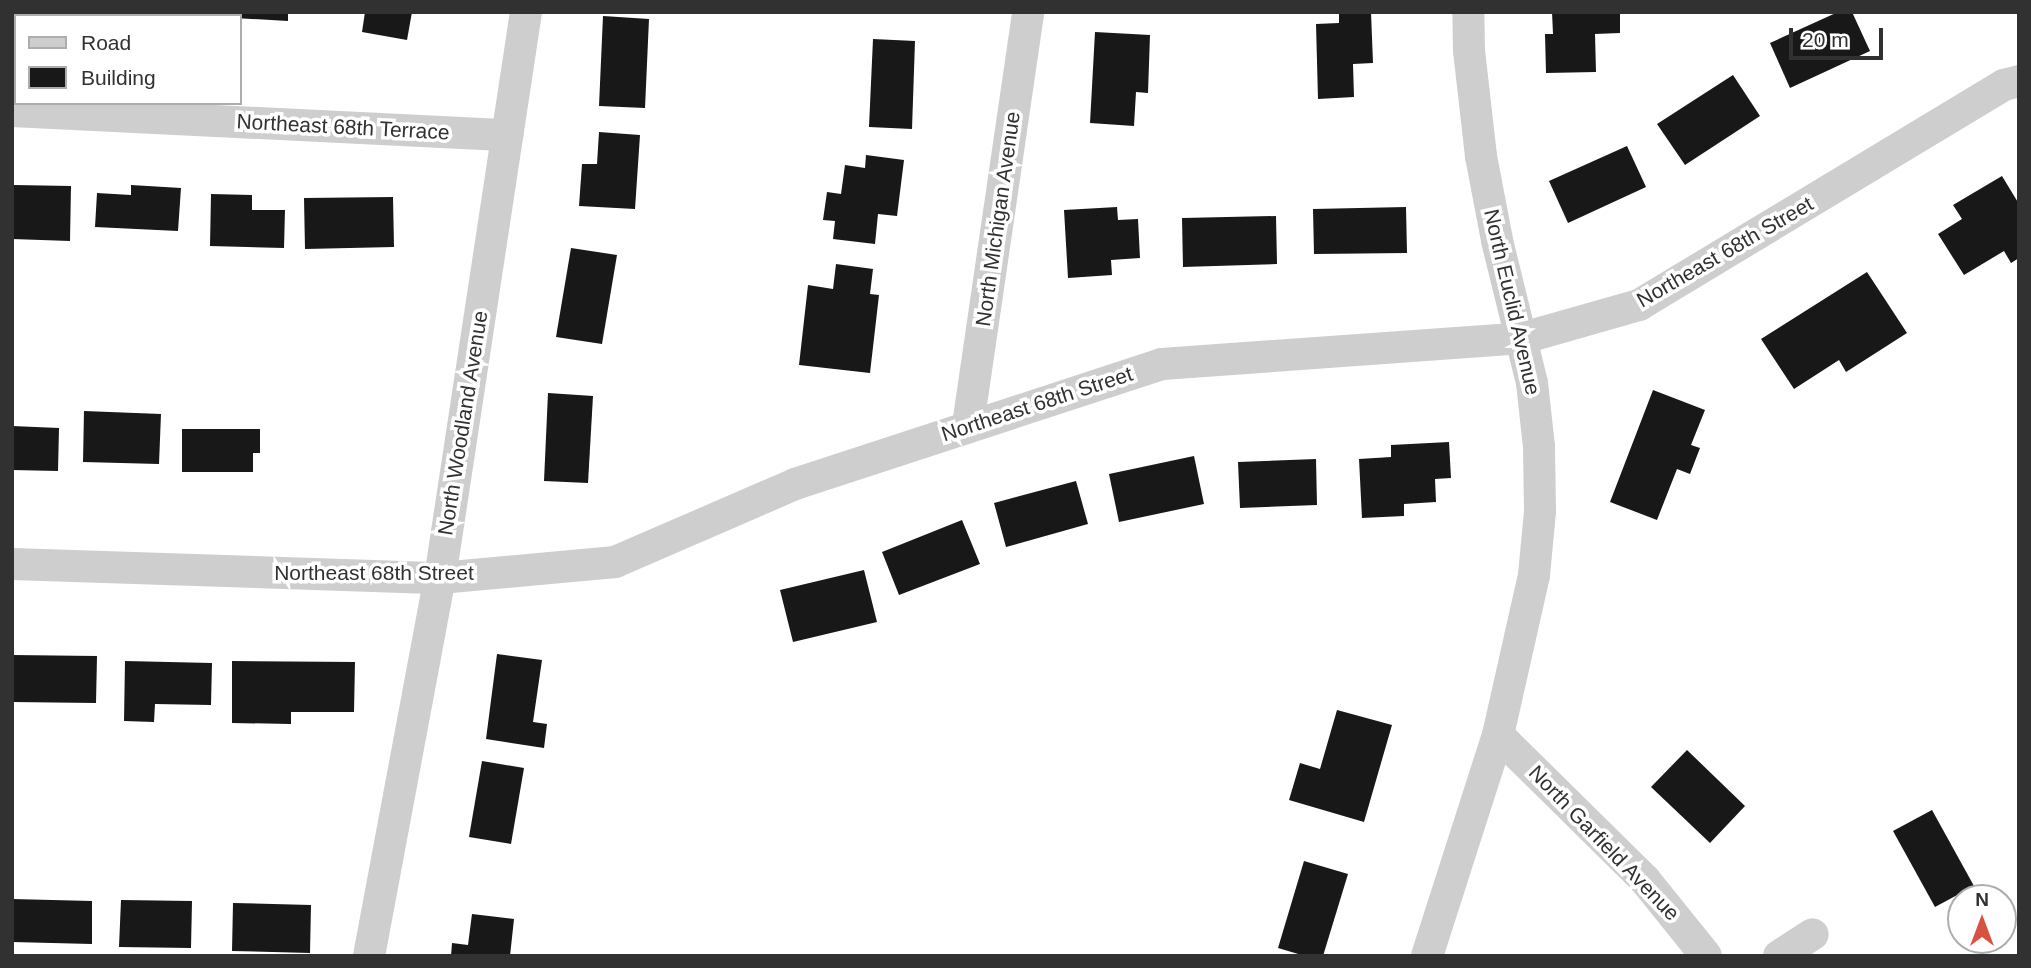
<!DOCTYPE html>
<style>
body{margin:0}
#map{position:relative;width:2031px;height:968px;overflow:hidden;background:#fff;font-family:Arial,sans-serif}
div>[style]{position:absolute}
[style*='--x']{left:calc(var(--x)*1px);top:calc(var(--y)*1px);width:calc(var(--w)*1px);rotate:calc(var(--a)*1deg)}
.building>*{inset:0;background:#181818}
.minor>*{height:32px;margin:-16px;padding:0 16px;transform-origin:16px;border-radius:16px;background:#cecece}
span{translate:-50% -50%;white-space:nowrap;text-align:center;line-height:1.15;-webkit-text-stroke:7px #fff;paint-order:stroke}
.street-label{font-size:21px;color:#313131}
.frame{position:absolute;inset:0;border:14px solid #313131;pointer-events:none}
.legend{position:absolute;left:14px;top:14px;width:228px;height:91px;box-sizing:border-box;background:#fff;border:2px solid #adadad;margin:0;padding:9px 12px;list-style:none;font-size:21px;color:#313131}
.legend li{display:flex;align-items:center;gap:14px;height:35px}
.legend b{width:35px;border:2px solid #adadad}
.north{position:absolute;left:1947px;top:884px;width:70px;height:70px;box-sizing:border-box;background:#fff;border:2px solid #adadad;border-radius:50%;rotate:0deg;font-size:19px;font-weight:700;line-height:28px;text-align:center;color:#313131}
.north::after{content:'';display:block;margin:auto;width:24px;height:32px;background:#d85242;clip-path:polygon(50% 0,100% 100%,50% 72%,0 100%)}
.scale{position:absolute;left:1789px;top:28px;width:94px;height:32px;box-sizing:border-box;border:4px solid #313131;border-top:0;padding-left:9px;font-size:21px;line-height:24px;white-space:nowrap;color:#313131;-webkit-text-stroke:5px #fff;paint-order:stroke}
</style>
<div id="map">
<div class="building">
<i style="clip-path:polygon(85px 12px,138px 12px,138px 15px,86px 16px)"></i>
<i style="clip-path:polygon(198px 12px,288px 12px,288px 21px,198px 16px)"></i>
<i style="clip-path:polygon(365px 12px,412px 12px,407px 40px,362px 32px)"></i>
<i style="clip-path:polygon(1339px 12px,1371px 12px,1373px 63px,1353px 64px,1354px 97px,1318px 99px,1316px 24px,1339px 23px)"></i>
<i style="clip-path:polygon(1552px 12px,1620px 12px,1620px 33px,1595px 34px,1596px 72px,1546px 73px,1545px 34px,1553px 34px)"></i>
<i style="clip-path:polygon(1838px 12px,1852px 12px,1870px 51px,1790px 88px,1770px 43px)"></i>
<i style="clip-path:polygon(603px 16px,649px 19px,645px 108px,599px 106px)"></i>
<i style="clip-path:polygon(1095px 32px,1150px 35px,1148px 93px,1136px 92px,1134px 126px,1090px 123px)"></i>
<i style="clip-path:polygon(873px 39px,915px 41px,912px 129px,869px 127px)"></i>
<i style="clip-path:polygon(1733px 75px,1760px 116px,1685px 165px,1657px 124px)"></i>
<i style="clip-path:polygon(599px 132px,640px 135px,635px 209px,579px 206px,582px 164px,597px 164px)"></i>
<i style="clip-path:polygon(1627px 146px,1646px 187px,1568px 223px,1549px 181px)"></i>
<i style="clip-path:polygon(866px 155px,904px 160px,897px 216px,878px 214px,875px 244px,833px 239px,835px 221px,823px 220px,827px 192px,841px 194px,845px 165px,865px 168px)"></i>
<i style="clip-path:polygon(2002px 176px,2019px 204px,2019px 258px,2011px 263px,2004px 251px,1964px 275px,1938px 234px,1962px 219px,1953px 205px)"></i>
<i style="clip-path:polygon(14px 185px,71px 186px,70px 241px,12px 239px)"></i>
<i style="clip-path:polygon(131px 185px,181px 188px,178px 231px,95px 227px,97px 193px,131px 195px)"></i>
<i style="clip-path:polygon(211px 194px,252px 195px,252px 210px,285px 210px,284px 248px,210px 246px)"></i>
<i style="clip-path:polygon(393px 197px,394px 247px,305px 249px,304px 198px)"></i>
<i style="clip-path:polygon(1117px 207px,1118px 220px,1138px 219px,1140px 258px,1111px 260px,1112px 275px,1068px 278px,1064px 210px)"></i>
<i style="clip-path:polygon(1406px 207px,1407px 253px,1314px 254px,1313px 209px)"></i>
<i style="clip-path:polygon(1276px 216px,1277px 264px,1183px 267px,1182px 218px)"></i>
<i style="clip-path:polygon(571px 248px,617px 255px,602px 344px,556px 337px)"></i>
<i style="clip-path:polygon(836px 264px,873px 269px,870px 294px,879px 295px,870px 373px,799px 365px,808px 285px,833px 289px)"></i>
<i style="clip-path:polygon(1867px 272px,1907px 333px,1846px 372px,1839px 360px,1794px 389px,1761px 339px)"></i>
<i style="clip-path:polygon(1653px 390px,1705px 410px,1691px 445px,1700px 448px,1690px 474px,1677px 469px,1657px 520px,1610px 502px)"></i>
<i style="clip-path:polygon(548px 393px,593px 396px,588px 483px,544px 481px)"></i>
<i style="clip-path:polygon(84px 411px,161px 414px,159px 464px,83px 462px)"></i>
<i style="clip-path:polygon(12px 426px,59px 428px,58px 471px,12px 470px)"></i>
<i style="clip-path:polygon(182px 429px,260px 429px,260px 453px,253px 453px,253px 472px,182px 472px)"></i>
<i style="clip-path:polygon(1449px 442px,1451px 478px,1435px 479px,1436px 502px,1404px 504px,1404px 516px,1362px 518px,1359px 459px,1391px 457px,1391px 445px)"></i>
<i style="clip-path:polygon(1194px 456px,1204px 504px,1119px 522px,1109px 474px)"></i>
<i style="clip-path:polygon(1316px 459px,1317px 505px,1240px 508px,1238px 462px)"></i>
<i style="clip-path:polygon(1076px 481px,1088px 524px,1006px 547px,994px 503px)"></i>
<i style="clip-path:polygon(962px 520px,980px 564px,899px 595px,882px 552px)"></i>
<i style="clip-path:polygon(864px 570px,877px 622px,793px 642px,780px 590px)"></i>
<i style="clip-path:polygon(497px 654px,542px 660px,533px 722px,547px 724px,544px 748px,486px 739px)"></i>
<i style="clip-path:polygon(12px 655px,97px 656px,96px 703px,12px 702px)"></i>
<i style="clip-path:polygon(125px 661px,212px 663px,211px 705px,155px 704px,154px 722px,124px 721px)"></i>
<i style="clip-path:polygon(232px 661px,355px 662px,354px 712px,291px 712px,291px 724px,232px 723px)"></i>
<i style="clip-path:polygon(1337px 710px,1392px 725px,1364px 822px,1289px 800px,1300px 763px,1320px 769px)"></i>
<i style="clip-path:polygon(1687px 750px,1745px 806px,1710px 843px,1651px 787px)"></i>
<i style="clip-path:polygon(482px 761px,524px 768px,511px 844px,469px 837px)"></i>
<i style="clip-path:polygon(1932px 810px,1974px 886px,1935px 907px,1893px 831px)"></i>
<i style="clip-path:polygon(1304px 861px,1348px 874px,1323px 956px,1305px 956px,1278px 948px)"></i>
<i style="clip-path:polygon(12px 899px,92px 901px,92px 944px,12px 942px)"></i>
<i style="clip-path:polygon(121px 900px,192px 901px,191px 948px,119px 947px)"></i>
<i style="clip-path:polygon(233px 903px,311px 905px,310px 953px,232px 951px)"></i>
<i style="clip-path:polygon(472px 914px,514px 919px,510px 956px,451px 956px,452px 943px,468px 945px)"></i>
</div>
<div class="minor">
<i style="--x:12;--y:111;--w:496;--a:2.8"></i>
<i style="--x:968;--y:425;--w:417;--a:-81.7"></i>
<i style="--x:12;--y:564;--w:428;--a:1.9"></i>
<i style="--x:440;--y:578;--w:176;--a:-5.2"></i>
<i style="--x:615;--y:562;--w:196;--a:-23.4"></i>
<i style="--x:795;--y:484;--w:386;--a:-18.1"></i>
<i style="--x:1162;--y:364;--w:362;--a:-4.1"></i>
<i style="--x:1523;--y:338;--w:121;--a:-15.9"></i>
<i style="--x:1639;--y:305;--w:426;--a:-31.1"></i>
<i style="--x:2004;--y:85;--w:16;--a:-15"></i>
<i style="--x:1498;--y:735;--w:206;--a:44.6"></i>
<i style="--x:1645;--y:880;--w:97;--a:51.2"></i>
<i style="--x:369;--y:956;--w:385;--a:-79.4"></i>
<i style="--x:440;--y:578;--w:572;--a:-81.36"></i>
<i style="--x:1427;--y:956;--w:232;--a:-72.2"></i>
<i style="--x:1498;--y:735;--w:164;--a:-77.3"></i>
<i style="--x:1534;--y:575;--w:64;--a:-84.6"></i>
<i style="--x:1540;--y:511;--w:64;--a:-90.9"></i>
<i style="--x:1539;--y:447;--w:64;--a:-96.2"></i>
<i style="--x:1532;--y:383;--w:147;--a:-103.8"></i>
<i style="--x:1497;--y:240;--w:86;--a:-100.8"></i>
<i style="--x:1481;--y:156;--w:106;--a:-96.5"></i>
<i style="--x:1469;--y:51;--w:39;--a:-91"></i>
<i style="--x:1779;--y:956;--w:40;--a:-32.9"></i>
</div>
<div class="street-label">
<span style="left:343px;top:127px;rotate:3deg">Northeast 68th Terrace</span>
<span style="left:998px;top:219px;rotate:-82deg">North Michigan Avenue</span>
<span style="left:1725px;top:252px;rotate:-30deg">Northeast 68th Street</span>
<span style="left:1512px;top:302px;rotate:77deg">North Euclid Avenue</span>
<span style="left:1037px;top:404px;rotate:-18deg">Northeast 68th Street</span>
<span style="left:463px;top:423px;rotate:-81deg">North Woodland Avenue</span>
<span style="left:374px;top:573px">Northeast 68th Street</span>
<span style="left:1604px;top:843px;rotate:46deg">North Garfield Avenue</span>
</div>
<div class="frame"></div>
<ul class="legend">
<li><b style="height:9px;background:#cecece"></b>Road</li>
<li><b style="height:19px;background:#181818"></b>Building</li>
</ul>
<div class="north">N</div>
<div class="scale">20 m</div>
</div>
